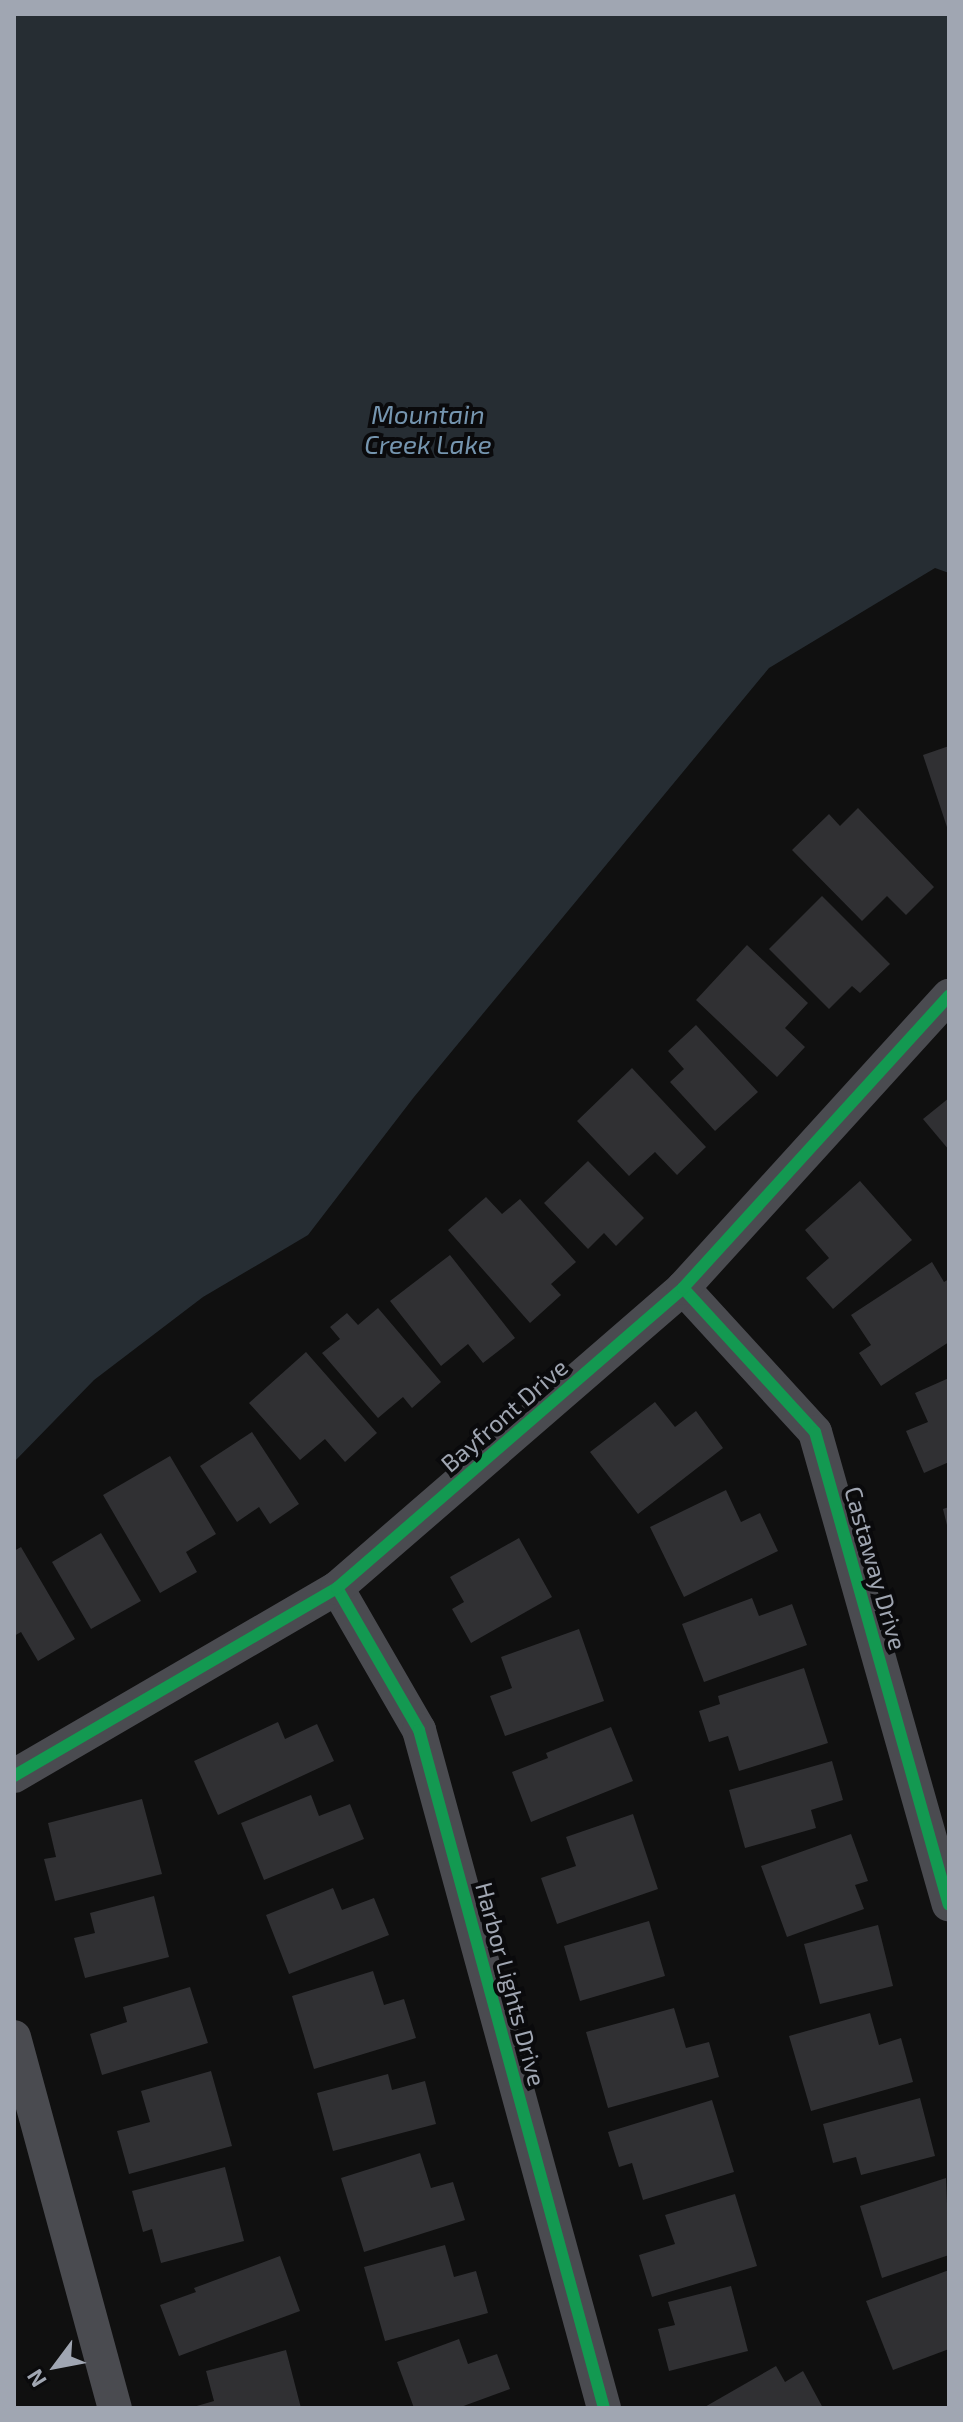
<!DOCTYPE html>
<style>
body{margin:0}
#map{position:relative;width:963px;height:2422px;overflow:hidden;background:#101010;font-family:"Exo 2",sans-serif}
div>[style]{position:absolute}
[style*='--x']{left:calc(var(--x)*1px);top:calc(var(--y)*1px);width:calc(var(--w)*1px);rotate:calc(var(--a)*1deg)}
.water>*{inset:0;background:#262d33}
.building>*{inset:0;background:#303033}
.street>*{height:34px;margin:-17px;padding:0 17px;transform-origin:17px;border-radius:17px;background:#4a4b50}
.cycleway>*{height:12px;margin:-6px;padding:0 6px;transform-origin:6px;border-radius:6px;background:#139951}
span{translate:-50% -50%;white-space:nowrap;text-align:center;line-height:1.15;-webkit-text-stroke:8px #0a0a0c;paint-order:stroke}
.street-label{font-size:24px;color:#a0a6b2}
.water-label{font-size:26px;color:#7595af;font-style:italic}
.frame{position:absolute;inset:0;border:16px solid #a0a6b2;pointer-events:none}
.north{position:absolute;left:16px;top:2326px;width:80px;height:80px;-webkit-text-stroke:6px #0a0a0c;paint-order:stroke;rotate:238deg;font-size:22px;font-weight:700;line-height:32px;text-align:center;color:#a0a6b2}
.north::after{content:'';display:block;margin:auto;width:28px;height:36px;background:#a0a6b2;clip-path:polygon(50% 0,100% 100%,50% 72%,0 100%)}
</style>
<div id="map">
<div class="water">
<i style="clip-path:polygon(14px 14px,949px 14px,949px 573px,935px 568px,769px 668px,414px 1097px,308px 1235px,203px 1297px,94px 1380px,14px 1462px)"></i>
</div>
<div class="building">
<i style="clip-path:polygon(949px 746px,949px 830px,948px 830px,923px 755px)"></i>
<i style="clip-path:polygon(858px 808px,934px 887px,906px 915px,887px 896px,862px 921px,792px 850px,829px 814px,840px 826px)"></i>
<i style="clip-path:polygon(822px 896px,890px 964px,860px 993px,852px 986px,829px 1009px,769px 949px)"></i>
<i style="clip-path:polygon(747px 945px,808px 1003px,785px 1028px,805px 1047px,777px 1077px,696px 1000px)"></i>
<i style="clip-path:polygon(696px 1025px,758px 1092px,715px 1131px,670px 1082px,684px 1069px,668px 1051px)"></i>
<i style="clip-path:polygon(632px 1068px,706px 1147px,677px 1175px,655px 1152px,629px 1176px,577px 1121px)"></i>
<i style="clip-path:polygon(949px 1098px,949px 1150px,923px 1119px)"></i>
<i style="clip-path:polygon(588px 1161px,644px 1218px,616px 1246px,604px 1233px,588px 1249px,544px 1203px)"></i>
<i style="clip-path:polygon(860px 1181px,912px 1240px,833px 1309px,806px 1278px,829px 1258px,805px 1230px)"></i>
<i style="clip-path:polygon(486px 1197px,502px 1214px,520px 1199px,576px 1262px,551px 1284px,561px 1295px,530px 1323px,448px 1230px)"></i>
<i style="clip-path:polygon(450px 1255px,515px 1338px,483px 1363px,468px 1344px,441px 1366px,390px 1301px)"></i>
<i style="clip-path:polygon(932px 1262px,944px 1282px,949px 1279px,949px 1342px,881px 1386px,859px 1353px,871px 1345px,851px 1315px)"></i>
<i style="clip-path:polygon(378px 1308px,441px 1382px,412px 1408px,403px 1397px,378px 1418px,322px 1353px,340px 1339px,330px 1327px,347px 1313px,358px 1325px)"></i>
<i style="clip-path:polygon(306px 1352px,377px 1433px,345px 1462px,325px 1439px,300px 1460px,249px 1403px)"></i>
<i style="clip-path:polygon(949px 1378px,949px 1462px,924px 1473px,906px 1431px,928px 1422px,915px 1393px)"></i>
<i style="clip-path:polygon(655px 1402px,675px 1427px,696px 1411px,723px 1448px,638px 1514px,590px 1452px)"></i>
<i style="clip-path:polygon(252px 1432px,299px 1504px,270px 1524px,259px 1507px,237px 1522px,200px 1466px)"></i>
<i style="clip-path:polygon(170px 1456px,216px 1534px,186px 1552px,197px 1572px,160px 1593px,103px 1495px)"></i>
<i style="clip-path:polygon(726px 1490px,741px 1522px,760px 1513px,778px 1551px,684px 1597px,650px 1527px)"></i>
<i style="clip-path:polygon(949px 1507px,949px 1529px,948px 1529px,943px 1509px)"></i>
<i style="clip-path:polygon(101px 1533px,141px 1601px,91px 1629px,52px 1562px)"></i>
<i style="clip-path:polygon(519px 1538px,552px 1597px,471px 1643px,452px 1609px,464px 1602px,450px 1577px)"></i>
<i style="clip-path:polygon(21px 1547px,75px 1639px,38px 1661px,21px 1632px,14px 1636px,14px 1551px)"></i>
<i style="clip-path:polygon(752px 1598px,759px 1616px,792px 1604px,807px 1645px,704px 1682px,682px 1624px)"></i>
<i style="clip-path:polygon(579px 1629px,604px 1701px,505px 1736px,490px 1696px,512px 1688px,501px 1657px)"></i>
<i style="clip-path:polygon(804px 1668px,828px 1743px,739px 1771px,728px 1736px,709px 1742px,699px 1711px,720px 1704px,718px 1696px)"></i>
<i style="clip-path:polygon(278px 1722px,285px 1739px,317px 1724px,334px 1761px,218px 1815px,194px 1761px)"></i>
<i style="clip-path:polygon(611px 1727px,633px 1781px,531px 1822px,512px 1772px,548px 1758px,546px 1753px)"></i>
<i style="clip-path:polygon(832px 1761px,843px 1800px,811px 1810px,816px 1828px,745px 1848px,729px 1790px)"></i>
<i style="clip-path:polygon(311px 1795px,319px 1816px,350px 1804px,364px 1839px,264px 1880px,241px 1823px)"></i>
<i style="clip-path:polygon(142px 1799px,162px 1874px,55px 1901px,44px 1859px,56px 1857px,48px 1823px)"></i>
<i style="clip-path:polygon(633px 1814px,658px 1889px,557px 1924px,541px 1878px,576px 1866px,566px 1837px)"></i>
<i style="clip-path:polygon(851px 1834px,868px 1881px,855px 1885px,864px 1909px,787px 1937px,761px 1866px)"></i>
<i style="clip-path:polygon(333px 1888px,342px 1910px,374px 1898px,389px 1935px,289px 1974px,266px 1915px)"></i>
<i style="clip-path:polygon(154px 1896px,169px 1957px,85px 1978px,74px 1938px,95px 1933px,90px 1913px)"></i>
<i style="clip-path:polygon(649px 1921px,665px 1976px,580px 2001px,564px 1946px)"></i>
<i style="clip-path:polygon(878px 1925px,893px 1986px,820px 2004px,804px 1944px)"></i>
<i style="clip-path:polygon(373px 1971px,384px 2005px,404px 1999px,416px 2038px,314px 2069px,292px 1996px)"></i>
<i style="clip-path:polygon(190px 1987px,208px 2043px,102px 2075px,90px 2034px,127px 2022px,123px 2007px)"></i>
<i style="clip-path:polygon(674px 2008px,686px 2048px,709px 2042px,719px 2077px,608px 2108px,586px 2032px)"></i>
<i style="clip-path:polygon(870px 2013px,879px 2045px,901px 2038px,913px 2082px,811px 2111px,789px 2036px)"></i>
<i style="clip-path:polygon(211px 2071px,232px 2146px,129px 2174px,117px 2131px,150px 2122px,141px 2091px)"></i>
<i style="clip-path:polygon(388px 2074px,392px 2090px,425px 2081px,436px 2124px,333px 2151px,317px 2093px)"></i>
<i style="clip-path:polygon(920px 2098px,935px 2156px,861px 2175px,856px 2157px,833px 2163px,823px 2124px)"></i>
<i style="clip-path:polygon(712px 2100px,734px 2172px,643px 2200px,632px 2163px,619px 2167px,608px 2132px)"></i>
<i style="clip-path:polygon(420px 2153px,431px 2188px,453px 2182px,465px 2220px,364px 2252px,341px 2178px)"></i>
<i style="clip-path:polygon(225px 2167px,244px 2241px,161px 2263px,152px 2229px,143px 2232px,132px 2191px)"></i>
<i style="clip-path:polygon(946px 2178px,949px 2255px,882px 2278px,860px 2206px)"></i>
<i style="clip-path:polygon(735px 2194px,757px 2266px,652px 2297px,639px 2255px,675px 2244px,665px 2215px)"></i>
<i style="clip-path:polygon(445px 2245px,454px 2277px,476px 2271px,488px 2313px,385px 2341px,364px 2267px)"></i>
<i style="clip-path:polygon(280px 2256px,300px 2311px,179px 2356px,160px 2305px,196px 2292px,194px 2288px)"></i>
<i style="clip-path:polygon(949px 2270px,949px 2349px,893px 2370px,866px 2301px)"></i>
<i style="clip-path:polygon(731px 2286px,748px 2351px,669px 2371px,658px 2329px,675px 2325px,668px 2302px)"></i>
<i style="clip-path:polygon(459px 2339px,468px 2364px,497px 2354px,510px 2389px,458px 2408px,414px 2408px,397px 2362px)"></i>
<i style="clip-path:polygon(286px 2350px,301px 2408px,190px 2408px,214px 2401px,206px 2371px)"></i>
<i style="clip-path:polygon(776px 2366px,785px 2382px,803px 2371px,823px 2408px,703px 2408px)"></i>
</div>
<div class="street">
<i style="--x:683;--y:1288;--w:195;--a:47.5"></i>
<i style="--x:815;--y:1432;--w:491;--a:74.2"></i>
<i style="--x:337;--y:1588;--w:164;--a:60"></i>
<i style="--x:419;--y:1730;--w:703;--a:74.74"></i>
<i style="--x:14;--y:1776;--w:374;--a:-30.2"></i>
<i style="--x:337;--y:1588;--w:458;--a:-40.9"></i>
<i style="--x:683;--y:1288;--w:395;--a:-47.7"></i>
<i style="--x:14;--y:2037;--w:385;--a:74.8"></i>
</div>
<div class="cycleway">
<i style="--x:683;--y:1288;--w:195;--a:47.5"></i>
<i style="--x:815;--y:1432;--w:491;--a:74.2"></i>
<i style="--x:337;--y:1588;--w:164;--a:60"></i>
<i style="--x:419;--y:1730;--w:703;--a:74.74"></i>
<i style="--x:14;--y:1776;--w:374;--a:-30.2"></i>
<i style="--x:337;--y:1588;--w:458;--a:-40.9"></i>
<i style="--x:683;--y:1288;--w:395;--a:-47.7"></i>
</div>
<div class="street-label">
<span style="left:504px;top:1415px;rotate:-41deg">Bayfront Drive</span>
<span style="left:876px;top:1568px;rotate:74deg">Castaway Drive</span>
<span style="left:511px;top:1984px;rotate:75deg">Harbor Lights Drive</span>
</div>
<div class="water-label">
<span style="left:428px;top:429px">Mountain<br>Creek Lake</span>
</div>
<div class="frame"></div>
<div class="north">N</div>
</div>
